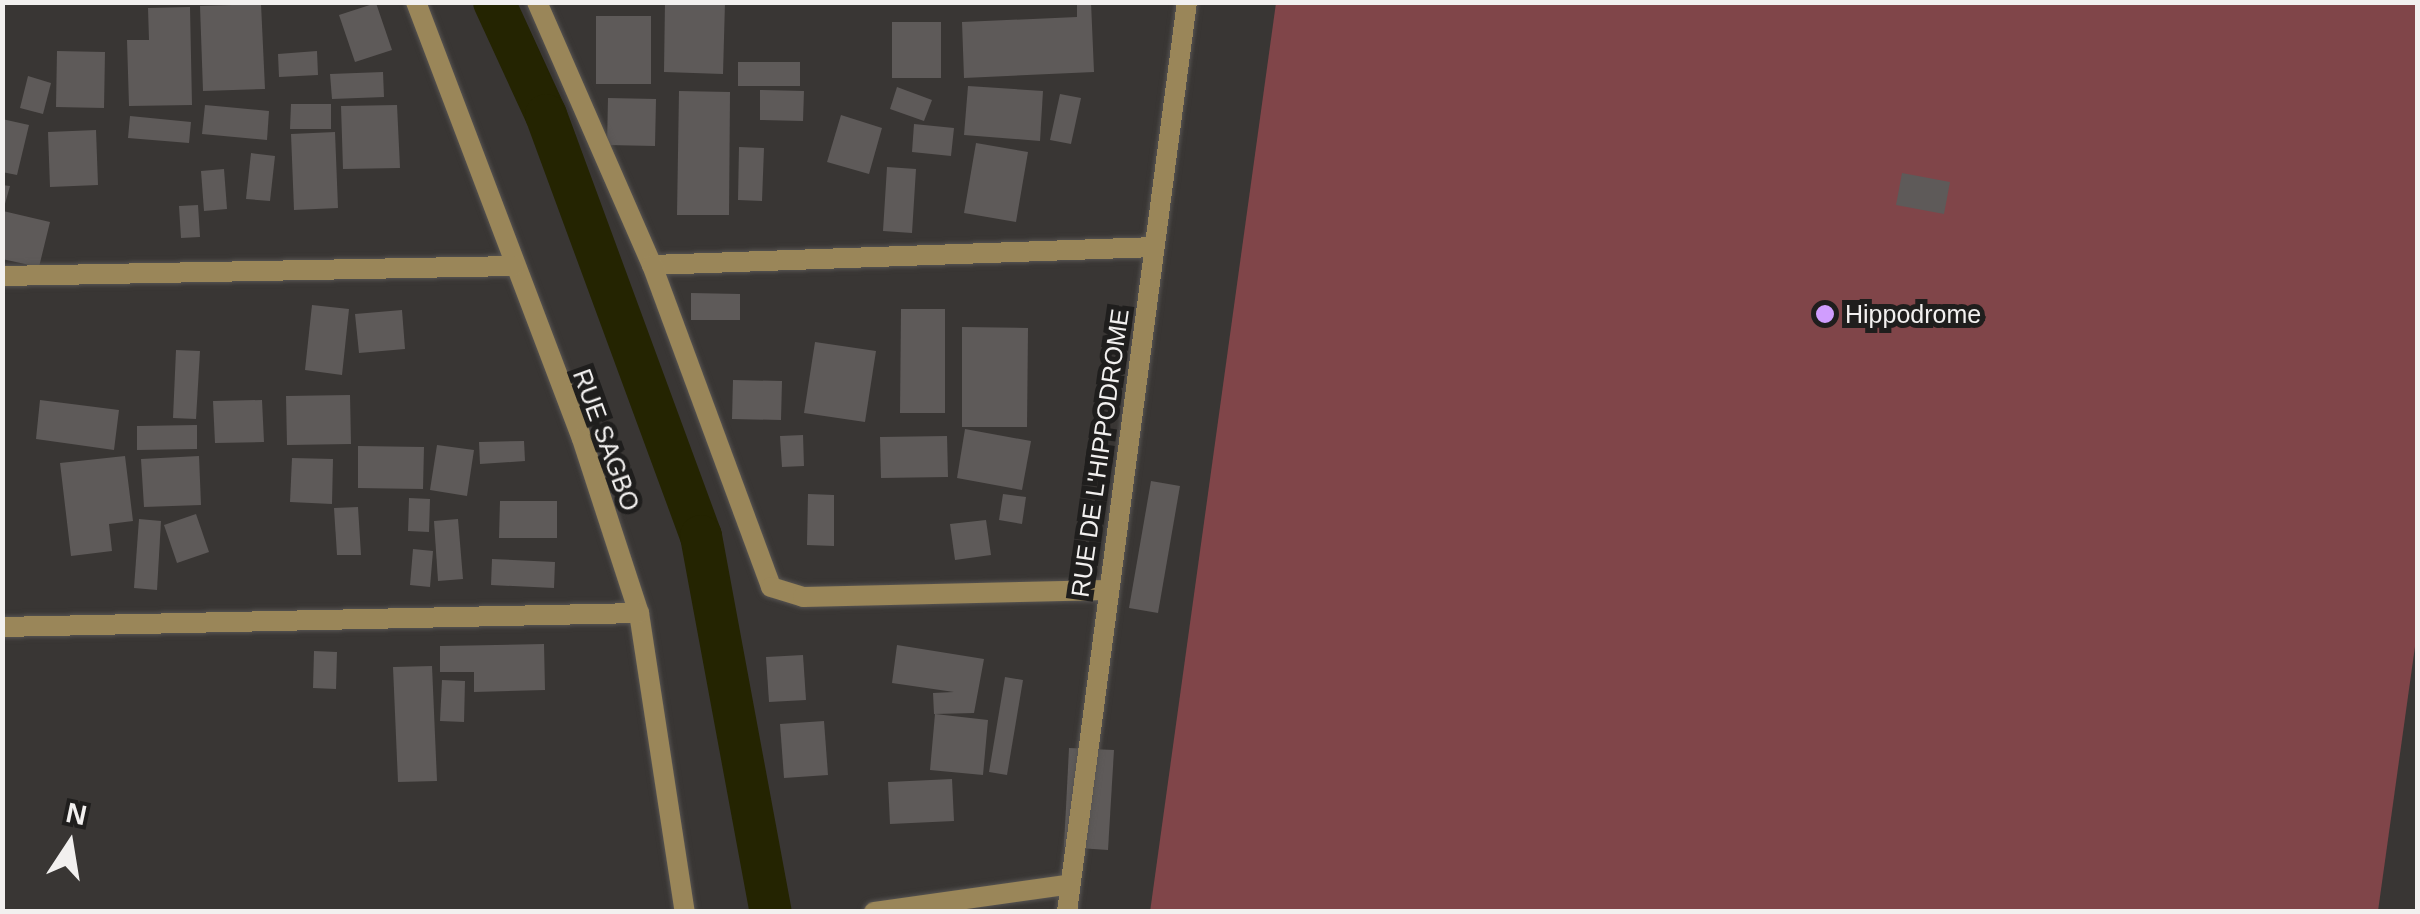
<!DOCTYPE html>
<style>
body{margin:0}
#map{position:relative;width:2420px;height:914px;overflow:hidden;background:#393634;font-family:Arial,sans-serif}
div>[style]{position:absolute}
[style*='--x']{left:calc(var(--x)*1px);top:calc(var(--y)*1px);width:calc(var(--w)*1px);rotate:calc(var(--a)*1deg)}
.green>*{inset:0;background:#804549}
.canal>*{height:42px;margin:-21px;padding:0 21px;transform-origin:21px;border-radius:21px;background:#242401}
.building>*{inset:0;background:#5e5a59}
.roads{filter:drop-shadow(0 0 2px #575452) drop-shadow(0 0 2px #575452)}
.minor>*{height:20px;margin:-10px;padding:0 10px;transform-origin:10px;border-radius:10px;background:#9a8659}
.dots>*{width:28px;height:28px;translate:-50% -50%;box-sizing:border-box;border:5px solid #1f1e1d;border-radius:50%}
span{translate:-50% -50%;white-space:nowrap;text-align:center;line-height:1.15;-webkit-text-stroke:10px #1f1e1d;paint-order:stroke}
.poi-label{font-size:25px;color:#f2f0ef}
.left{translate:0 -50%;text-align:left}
.street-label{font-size:25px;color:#f2f0ef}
.frame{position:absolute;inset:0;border:5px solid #f2f0ef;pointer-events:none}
.north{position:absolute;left:20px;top:794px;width:100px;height:100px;-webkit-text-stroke:8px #1f1e1d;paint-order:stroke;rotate:12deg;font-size:28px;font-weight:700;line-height:40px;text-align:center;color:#f2f0ef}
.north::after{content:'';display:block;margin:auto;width:35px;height:45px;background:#f2f0ef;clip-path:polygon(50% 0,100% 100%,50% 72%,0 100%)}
</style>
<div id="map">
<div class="green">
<i style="clip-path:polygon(1276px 3px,2417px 3px,2418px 625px,2378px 911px,1150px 912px)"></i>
</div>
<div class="canal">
<i style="--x:494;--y:2;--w:124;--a:65.3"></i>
<i style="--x:546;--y:115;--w:449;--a:69.8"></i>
<i style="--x:701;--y:536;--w:382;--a:79.5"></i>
</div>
<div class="building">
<i style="clip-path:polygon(665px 2px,725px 2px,723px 74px,664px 72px)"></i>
<i style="clip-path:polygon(1077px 2px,1091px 2px,1094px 72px,964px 78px,962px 22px,1077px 17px)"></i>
<i style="clip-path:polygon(376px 3px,392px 50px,355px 62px,339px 15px)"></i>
<i style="clip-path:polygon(261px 4px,265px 89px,203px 91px,200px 6px)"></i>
<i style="clip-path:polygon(190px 7px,192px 105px,129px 106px,127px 40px,149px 40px,148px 8px)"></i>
<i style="clip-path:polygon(596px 16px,651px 16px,651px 84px,596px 84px)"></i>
<i style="clip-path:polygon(892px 22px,941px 22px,941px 78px,892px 78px)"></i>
<i style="clip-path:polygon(57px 51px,105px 52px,104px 108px,56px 107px)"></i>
<i style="clip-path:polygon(317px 51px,318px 75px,279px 77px,278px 54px)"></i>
<i style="clip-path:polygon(738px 62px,800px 62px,800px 86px,738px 86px)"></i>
<i style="clip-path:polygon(383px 72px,384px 97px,332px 99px,330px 74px)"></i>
<i style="clip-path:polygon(28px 76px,51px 83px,43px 114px,20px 108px)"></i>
<i style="clip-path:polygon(968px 86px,1043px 91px,1040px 141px,964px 135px)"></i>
<i style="clip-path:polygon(897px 87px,932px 100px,924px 121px,890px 109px)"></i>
<i style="clip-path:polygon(760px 90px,804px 91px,803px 121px,760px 120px)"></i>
<i style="clip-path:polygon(679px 91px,730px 92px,729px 215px,677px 215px)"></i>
<i style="clip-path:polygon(1060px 94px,1081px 98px,1071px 144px,1050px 140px)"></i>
<i style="clip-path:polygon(608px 98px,656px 99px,655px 146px,607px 145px)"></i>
<i style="clip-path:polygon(291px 104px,331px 104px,331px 129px,290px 129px)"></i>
<i style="clip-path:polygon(205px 105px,269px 111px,267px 140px,202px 134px)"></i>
<i style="clip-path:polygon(397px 105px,400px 168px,343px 169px,341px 106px)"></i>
<i style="clip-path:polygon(841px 115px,882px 128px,869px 174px,827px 162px)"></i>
<i style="clip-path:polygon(130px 116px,191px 122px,189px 143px,128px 138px)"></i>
<i style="clip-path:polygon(2px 119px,29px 125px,17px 175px,2px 172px)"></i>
<i style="clip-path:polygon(914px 124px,954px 128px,951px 156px,912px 152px)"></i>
<i style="clip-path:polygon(96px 130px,98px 185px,50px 187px,48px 132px)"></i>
<i style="clip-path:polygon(335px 132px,338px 208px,294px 210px,291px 134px)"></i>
<i style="clip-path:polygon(976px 143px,1028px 152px,1016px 222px,964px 213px)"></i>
<i style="clip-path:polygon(739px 147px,764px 148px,762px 201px,738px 200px)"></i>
<i style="clip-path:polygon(251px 153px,275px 156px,270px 201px,246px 199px)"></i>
<i style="clip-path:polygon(887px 167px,916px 169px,912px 233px,883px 231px)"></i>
<i style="clip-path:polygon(224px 169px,227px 209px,204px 211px,201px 171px)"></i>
<i style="clip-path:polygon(1902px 173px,1950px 182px,1944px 214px,1896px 205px)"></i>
<i style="clip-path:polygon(2px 185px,10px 186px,3px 211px,50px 222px,39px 267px,2px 259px)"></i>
<i style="clip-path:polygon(198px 205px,200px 237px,181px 238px,179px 206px)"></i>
<i style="clip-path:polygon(691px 293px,740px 294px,740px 320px,691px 320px)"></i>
<i style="clip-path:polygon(312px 305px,349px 309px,342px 375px,305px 370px)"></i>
<i style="clip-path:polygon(901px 309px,945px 309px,945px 413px,900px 413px)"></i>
<i style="clip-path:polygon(402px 310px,405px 349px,359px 353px,355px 314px)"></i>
<i style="clip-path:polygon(962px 327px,1028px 328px,1027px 427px,962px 427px)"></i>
<i style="clip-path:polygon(815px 342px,876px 351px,865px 422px,804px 413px)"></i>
<i style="clip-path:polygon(176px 350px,200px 351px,196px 419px,173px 418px)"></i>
<i style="clip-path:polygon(733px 380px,782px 381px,781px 420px,732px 419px)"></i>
<i style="clip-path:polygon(350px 395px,351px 444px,287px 445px,286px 396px)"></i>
<i style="clip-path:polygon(40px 400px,119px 410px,114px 450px,36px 439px)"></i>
<i style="clip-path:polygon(262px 400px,264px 442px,215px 443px,213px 401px)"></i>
<i style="clip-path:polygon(197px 425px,197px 449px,137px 450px,137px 426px)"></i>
<i style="clip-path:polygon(965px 429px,1031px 441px,1022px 490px,957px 478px)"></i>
<i style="clip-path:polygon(803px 435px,804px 466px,782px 467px,780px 436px)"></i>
<i style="clip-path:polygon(947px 436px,948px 477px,881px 478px,880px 437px)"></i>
<i style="clip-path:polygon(524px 441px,525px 461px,480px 464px,479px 442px)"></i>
<i style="clip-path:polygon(437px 445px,474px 450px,467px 496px,430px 490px)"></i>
<i style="clip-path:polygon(358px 446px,424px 447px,423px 489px,358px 488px)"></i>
<i style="clip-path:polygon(125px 456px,133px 521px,109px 524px,112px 551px,71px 556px,60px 463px)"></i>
<i style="clip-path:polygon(199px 456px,201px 505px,144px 507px,141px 459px)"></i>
<i style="clip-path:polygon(292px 458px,333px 459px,332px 504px,290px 502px)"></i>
<i style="clip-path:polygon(1151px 481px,1180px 486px,1158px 613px,1129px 608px)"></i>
<i style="clip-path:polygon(808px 494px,834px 495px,834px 546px,807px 545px)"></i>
<i style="clip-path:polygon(1003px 494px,1026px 497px,1022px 524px,999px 520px)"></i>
<i style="clip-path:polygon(409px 498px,430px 499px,429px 532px,408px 531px)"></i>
<i style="clip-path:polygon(500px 501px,557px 501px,557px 538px,499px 538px)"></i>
<i style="clip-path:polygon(358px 507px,361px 555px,337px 555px,334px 508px)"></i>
<i style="clip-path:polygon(196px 514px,209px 552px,177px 563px,164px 525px)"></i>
<i style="clip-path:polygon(139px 519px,161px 521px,157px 590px,134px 588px)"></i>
<i style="clip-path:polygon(458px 519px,463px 579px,438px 581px,434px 521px)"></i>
<i style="clip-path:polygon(986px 520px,991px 555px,955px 560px,950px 524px)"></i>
<i style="clip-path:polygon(413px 549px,433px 551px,430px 587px,410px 585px)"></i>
<i style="clip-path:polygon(492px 559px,555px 562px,554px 588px,491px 585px)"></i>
<i style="clip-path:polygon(544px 644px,545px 690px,474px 692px,474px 672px,440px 672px,440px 646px)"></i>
<i style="clip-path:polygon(897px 645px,984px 659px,974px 713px,934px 714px,933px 693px,954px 692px,892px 683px)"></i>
<i style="clip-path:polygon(314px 651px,337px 652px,336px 689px,313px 688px)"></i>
<i style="clip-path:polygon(803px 655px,806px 700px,769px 702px,766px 657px)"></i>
<i style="clip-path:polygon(432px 666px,437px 781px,398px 782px,393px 667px)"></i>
<i style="clip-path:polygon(1005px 677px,1023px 680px,1007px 775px,989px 772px)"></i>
<i style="clip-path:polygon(442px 680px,465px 681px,464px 722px,440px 721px)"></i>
<i style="clip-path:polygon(935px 714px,988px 720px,983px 775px,930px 770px)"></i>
<i style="clip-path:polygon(824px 721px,828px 775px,784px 778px,780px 724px)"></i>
<i style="clip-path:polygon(1069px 748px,1114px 750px,1108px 850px,1064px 847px)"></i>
<i style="clip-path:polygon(952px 779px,954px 821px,890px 824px,888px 782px)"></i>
</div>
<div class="roads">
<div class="minor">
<i style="--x:416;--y:2;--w:467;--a:69.2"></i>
<i style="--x:582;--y:439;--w:183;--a:71.9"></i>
<i style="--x:639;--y:613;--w:303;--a:81.3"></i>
<i style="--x:537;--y:2;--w:287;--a:66.4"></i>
<i style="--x:652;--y:265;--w:502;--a:-2.05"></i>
<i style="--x:652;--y:265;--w:343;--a:69.7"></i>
<i style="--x:771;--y:587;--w:34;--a:17"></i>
<i style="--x:803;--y:597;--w:304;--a:-1.3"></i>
<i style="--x:2;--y:276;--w:512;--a:-1.12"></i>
<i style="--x:2;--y:627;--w:637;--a:-1.26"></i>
<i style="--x:874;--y:912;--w:195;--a:-8"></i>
<i style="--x:1067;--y:912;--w:918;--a:-82.49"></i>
</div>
</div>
<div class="dots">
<i style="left:1825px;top:314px;background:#d09dfe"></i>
</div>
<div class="poi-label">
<span class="left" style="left:1845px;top:314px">Hippodrome</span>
</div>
<div class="street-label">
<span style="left:606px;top:440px;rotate:70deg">RUE SAGBO</span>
<span style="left:1100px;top:453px;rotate:-82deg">RUE DE L'HIPPODROME</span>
</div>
<div class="frame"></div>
<div class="north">N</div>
</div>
